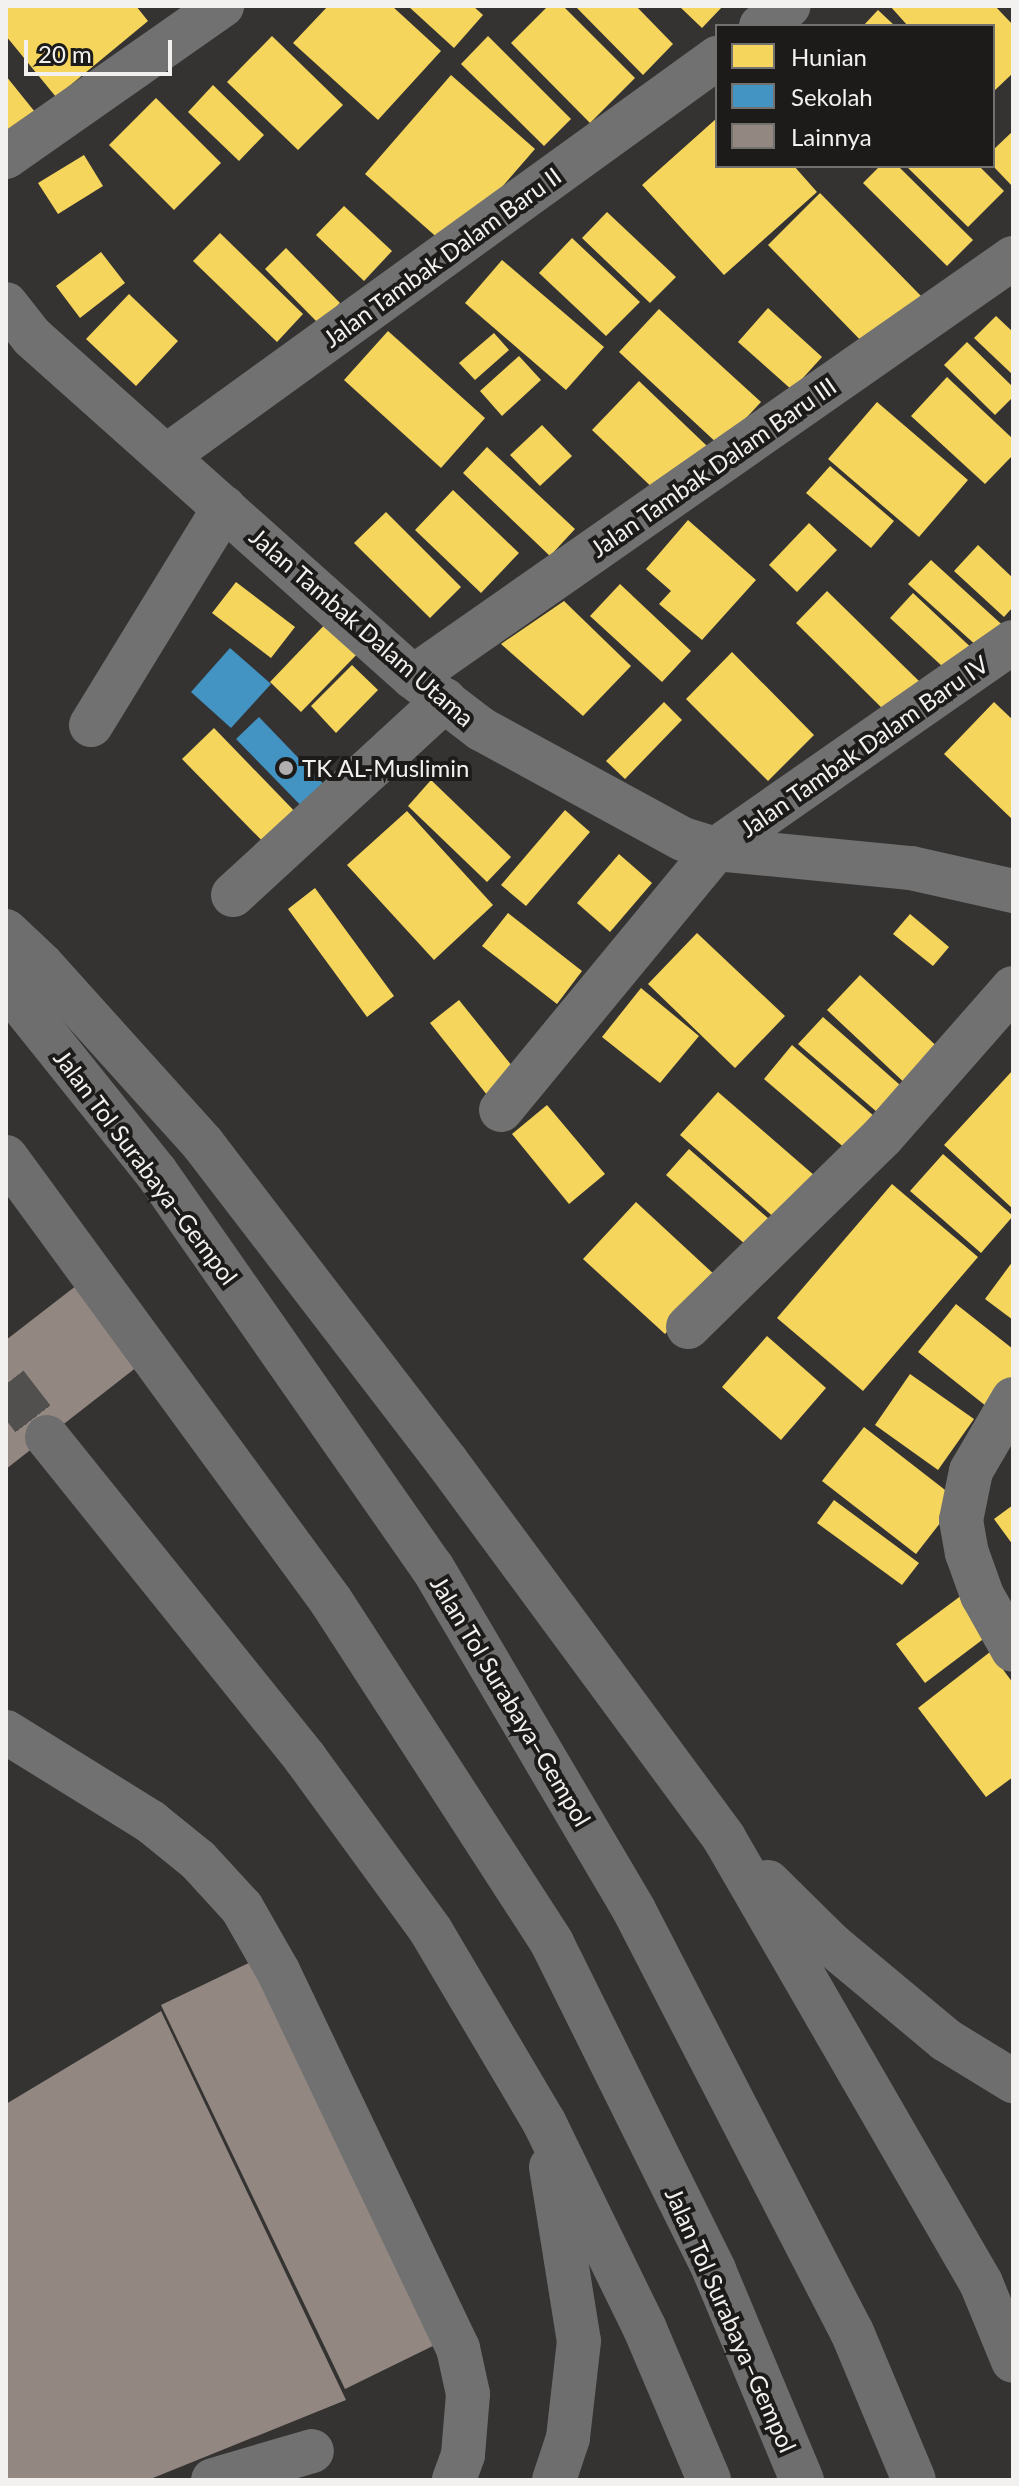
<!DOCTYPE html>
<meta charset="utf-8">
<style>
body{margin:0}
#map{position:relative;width:1019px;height:2486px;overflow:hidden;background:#343332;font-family:Lato,sans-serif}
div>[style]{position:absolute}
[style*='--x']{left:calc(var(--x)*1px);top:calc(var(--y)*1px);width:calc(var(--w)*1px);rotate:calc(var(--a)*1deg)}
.homes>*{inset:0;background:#f6d55c}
.schools>*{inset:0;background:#4393c3}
.building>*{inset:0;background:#928881}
.highway-tunnel>*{height:44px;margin-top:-22px;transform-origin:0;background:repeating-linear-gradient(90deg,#51504e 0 44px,transparent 0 66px)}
.minor>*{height:44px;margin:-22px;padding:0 22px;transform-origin:22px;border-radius:22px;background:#717171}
.highway>*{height:44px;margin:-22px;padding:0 22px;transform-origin:22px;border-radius:22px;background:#6f6e6e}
.dots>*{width:22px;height:22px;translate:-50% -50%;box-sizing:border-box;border:4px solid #1c1b1a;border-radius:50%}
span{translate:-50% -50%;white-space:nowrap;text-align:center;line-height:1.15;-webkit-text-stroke:8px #1c1b1a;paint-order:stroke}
.street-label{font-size:24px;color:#f3f1f0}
.poi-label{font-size:24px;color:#f3f1f0}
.left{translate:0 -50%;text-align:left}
.frame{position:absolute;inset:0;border:8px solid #f3f1f0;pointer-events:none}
.legend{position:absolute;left:715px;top:24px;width:280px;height:144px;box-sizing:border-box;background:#1c1b1a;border:2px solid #727170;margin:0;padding:10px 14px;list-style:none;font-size:24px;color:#f3f1f0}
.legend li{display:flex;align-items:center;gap:16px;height:40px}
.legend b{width:40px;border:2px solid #727170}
.scale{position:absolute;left:24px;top:40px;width:148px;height:36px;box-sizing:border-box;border:4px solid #f3f1f0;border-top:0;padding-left:10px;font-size:24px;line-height:28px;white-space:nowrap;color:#f3f1f0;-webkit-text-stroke:6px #1c1b1a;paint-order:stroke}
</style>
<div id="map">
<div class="homes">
<i style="clip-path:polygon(6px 6px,136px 6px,148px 21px,56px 97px,6px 36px)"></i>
<i style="clip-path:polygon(328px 6px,392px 6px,441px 51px,378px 120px,293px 43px)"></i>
<i style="clip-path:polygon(408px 6px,473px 6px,483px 15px,454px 48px)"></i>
<i style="clip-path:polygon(548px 6px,563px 6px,635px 78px,590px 123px,511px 43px)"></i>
<i style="clip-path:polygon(575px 6px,636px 6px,673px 44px,643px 75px)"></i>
<i style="clip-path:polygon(679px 6px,723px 6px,702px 28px)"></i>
<i style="clip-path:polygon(890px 6px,995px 6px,1013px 25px,1013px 73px,993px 92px,993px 26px,908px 26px)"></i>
<i style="clip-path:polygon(878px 10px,895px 26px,863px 26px)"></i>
<i style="clip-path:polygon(272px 36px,343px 105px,298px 150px,227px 82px)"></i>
<i style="clip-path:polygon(488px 36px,571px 119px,544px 146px,461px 64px)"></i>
<i style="clip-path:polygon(451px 75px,535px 149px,449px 248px,365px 174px)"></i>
<i style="clip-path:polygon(6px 76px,39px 117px,6px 144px)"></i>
<i style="clip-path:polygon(213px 85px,264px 135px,239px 161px,188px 112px)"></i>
<i style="clip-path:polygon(156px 98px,221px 163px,174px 210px,109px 145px)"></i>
<i style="clip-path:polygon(717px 118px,717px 166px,794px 166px,817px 192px,724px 275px,642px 185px)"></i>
<i style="clip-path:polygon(1013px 131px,1013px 187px,993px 166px,993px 150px)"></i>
<i style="clip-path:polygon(84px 155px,103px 186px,58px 214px,38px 183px)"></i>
<i style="clip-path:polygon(880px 166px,898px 166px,973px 240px,947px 266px,863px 183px)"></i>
<i style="clip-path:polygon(906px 166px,979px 166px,1004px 191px,968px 227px)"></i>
<i style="clip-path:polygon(820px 193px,922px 297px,870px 350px,768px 245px)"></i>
<i style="clip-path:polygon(344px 206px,392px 251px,364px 281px,316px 235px)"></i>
<i style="clip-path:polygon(607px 212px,676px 277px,650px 303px,582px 238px)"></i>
<i style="clip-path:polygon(220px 233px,303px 314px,277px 342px,193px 261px)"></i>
<i style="clip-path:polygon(572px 238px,640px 302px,606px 336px,539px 273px)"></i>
<i style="clip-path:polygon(286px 248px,340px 303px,319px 324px,265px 269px)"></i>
<i style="clip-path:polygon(101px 252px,125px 283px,80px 318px,56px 286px)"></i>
<i style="clip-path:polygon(502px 260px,604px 347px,566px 390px,465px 303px)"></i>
<i style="clip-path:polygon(129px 294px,178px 341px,136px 386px,86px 339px)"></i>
<i style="clip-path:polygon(768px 308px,822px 357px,792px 390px,738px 342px)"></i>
<i style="clip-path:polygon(659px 309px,761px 402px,720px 446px,619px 352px)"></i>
<i style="clip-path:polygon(996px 316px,1013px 332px,1013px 375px,974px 338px)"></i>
<i style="clip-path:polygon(388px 331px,485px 418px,441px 468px,344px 380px)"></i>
<i style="clip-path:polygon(494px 333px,509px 350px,475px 380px,459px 363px)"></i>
<i style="clip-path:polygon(967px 342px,1013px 387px,1013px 397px,995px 415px,944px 365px)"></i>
<i style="clip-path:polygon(519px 356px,541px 380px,502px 416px,480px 391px)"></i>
<i style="clip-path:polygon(947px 377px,1013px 439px,1013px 455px,985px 484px,911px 416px)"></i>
<i style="clip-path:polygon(639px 381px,707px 446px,660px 495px,592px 430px)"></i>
<i style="clip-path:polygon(877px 402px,968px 480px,919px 537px,828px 459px)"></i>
<i style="clip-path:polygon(542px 425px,572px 456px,540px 486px,510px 455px)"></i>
<i style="clip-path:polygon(487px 447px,575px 529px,550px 556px,463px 473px)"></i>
<i style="clip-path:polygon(830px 466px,894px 521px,871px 548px,806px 493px)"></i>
<i style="clip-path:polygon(453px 490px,519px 553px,481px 593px,415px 530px)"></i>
<i style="clip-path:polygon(386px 512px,461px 587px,430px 618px,354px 543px)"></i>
<i style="clip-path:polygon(688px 520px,756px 580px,702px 640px,659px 604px,671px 591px,646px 569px)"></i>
<i style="clip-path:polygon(809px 523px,837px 550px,797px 592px,769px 565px)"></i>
<i style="clip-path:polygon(978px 545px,1013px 578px,1013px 607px,1004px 617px,954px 571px)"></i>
<i style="clip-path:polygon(931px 560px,1010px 632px,988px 656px,908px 584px)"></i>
<i style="clip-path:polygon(236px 582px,295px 627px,271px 658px,212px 613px)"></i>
<i style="clip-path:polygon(620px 584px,691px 651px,662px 682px,590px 616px)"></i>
<i style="clip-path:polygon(827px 591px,922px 684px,890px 716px,796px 623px)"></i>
<i style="clip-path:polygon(913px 593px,978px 654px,956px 679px,890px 618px)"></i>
<i style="clip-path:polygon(564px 601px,631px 666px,583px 716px,501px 644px)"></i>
<i style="clip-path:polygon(333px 616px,364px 647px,301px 712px,270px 682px)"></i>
<i style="clip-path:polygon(732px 652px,814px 735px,768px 781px,686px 699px)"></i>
<i style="clip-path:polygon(352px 665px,378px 690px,336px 733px,311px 706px)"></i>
<i style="clip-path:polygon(664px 702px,682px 720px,625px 779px,606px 761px)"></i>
<i style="clip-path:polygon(994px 702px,1013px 720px,1013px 820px,944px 754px)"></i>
<i style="clip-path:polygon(214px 728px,304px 821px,272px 851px,182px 759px)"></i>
<i style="clip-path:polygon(431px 780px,511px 857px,487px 882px,408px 806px)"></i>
<i style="clip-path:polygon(565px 810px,590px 832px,526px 906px,501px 885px)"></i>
<i style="clip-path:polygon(407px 811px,493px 905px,434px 960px,347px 865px)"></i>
<i style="clip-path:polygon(619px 854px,652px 883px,610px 932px,577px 903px)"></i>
<i style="clip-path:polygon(315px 888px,394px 996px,367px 1017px,288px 909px)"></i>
<i style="clip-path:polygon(508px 913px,582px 971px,557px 1004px,482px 946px)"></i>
<i style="clip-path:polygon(910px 914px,949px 947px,933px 966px,893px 934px)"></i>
<i style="clip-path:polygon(697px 933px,785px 1016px,735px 1068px,648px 984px)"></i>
<i style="clip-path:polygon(860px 975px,943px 1052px,910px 1088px,827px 1010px)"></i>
<i style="clip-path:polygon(641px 988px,699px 1036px,660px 1083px,602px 1037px)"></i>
<i style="clip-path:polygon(459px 1000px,520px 1076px,491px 1100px,430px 1023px)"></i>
<i style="clip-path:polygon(823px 1017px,900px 1085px,877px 1112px,798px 1044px)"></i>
<i style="clip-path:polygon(792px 1045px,882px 1123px,854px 1156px,764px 1079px)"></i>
<i style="clip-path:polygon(1013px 1070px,1013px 1209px,944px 1145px)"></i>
<i style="clip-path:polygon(718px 1092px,815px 1176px,777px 1220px,680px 1135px)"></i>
<i style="clip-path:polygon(547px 1105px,605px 1174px,569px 1204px,512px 1134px)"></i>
<i style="clip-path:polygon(689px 1149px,769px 1219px,746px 1245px,666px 1175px)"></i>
<i style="clip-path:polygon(943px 1154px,1013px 1216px,981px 1253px,910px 1191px)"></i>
<i style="clip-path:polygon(892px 1184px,978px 1257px,863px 1391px,777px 1318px)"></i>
<i style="clip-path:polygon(636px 1202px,717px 1277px,665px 1334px,583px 1259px)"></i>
<i style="clip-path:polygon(1013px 1261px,1013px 1320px,985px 1299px)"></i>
<i style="clip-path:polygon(956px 1304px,1013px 1349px,1013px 1382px,991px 1410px,918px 1352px)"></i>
<i style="clip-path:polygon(767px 1336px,826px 1388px,781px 1440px,722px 1387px)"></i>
<i style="clip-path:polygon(910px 1374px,974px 1419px,938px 1470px,875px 1425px)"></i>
<i style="clip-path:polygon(864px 1427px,958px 1500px,916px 1554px,822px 1481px)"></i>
<i style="clip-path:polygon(834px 1500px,919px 1563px,902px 1585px,817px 1523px)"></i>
<i style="clip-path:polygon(1013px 1505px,1013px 1545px,994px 1519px)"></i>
<i style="clip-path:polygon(962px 1595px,990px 1634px,925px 1683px,896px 1644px)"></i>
<i style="clip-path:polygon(990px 1652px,1013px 1683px,1013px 1777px,986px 1797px,918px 1708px)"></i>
</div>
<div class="schools">
<i style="clip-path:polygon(230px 648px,271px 684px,231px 728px,191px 692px)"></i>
<i style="clip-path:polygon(259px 717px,335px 796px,313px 818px,236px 739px)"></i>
</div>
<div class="building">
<i style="clip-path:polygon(81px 1282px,142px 1363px,6px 1469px,6px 1340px)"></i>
<i style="clip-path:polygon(257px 1959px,441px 2342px,345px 2389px,161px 2005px)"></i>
<i style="clip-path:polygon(161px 2011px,346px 2400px,148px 2480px,6px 2480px,6px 2104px)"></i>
</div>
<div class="highway-tunnel">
<i style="--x:6;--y:1384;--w:67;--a:52.3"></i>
</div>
<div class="minor">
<i style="--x:761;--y:26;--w:34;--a:-36"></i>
<i style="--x:6;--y:157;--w:264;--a:-35"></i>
<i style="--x:6;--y:304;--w:42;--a:51.8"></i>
<i style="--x:32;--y:337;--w:511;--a:41.75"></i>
<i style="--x:413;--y:677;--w:86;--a:37.4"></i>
<i style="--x:481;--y:729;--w:230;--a:28.6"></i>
<i style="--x:683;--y:839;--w:34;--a:17"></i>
<i style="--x:716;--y:849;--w:196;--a:5.6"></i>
<i style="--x:911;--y:868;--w:105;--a:12.7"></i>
<i style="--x:168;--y:455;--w:678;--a:-35.87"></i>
<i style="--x:413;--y:677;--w:732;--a:-34.93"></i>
<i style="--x:91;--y:725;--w:255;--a:-58.5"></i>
<i style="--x:233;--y:895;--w:288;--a:-42.6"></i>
<i style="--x:501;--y:1110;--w:338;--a:-50.5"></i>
<i style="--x:716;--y:849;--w:362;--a:-34.9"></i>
<i style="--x:688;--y:1327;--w:273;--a:-44.4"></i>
<i style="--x:883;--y:1136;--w:197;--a:-48.7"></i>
<i style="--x:1013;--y:1399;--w:83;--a:120.3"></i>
<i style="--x:971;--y:1471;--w:50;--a:101.5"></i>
<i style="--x:961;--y:1520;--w:34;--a:80"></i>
<i style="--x:967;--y:1553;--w:45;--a:70.3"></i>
<i style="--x:982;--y:1595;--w:63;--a:60.6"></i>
<i style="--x:6;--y:1732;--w:171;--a:31.8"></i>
<i style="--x:151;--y:1822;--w:60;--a:39"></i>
<i style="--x:198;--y:1860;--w:65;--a:47.5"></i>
<i style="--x:242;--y:1908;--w:73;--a:60.3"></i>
<i style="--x:278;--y:1971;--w:418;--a:64.5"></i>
<i style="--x:458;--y:2348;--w:47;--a:77.7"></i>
<i style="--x:468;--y:2394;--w:61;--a:94.7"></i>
<i style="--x:463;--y:2455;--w:27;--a:110"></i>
<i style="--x:213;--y:2480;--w:103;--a:-16.3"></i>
</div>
<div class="highway">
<i style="--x:6;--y:931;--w:48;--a:43.3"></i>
<i style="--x:41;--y:964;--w:242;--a:48"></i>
<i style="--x:203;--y:1144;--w:401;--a:52.5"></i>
<i style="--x:447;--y:1462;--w:467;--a:53.6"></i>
<i style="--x:724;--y:1838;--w:514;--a:59.99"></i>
<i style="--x:981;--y:2283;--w:84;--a:67.7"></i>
<i style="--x:6;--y:985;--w:240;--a:51.3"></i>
<i style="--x:156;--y:1172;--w:482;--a:55.1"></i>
<i style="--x:432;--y:1567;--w:398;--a:59.5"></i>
<i style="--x:634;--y:1910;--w:475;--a:62.7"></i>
<i style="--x:852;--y:2332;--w:160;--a:67.3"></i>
<i style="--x:6;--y:1157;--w:550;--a:53.8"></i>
<i style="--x:331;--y:1601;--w:407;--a:57.1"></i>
<i style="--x:552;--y:1943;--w:365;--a:63.6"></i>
<i style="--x:714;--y:2270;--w:228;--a:67.3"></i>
<i style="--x:47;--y:1437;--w:412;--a:51.2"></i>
<i style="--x:305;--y:1758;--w:214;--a:53.9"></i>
<i style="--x:431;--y:1931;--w:222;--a:59.4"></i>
<i style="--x:544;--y:2122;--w:230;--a:64"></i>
<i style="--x:645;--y:2329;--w:164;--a:67"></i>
<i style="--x:768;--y:1882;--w:90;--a:44.5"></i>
<i style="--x:832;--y:1945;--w:148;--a:39.8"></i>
<i style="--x:946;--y:2040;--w:79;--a:31.5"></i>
<i style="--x:551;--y:2167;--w:176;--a:80.9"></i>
<i style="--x:579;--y:2341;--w:98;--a:96.5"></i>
<i style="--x:568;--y:2438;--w:44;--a:108.4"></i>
</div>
<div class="dots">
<i style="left:286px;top:768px;background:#b0aeae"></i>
</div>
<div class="street-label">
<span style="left:442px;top:257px;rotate:-36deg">Jalan Tambak Dalam Baru II</span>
<span style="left:713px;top:467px;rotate:-35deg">Jalan Tambak Dalam Baru III</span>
<span style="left:362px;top:627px;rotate:41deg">Jalan Tambak Dalam Utama</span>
<span style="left:864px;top:746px;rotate:-35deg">Jalan Tambak Dalam Baru IV</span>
<span style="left:146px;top:1167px;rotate:53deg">Jalan Tol Surabaya–Gempol</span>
<span style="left:511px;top:1701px;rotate:59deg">Jalan Tol Surabaya–Gempol</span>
<span style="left:731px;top:2320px;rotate:66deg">Jalan Tol Surabaya–Gempol</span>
</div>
<div class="poi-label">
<span class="left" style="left:302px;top:768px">TK AL-Muslimin</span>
</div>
<div class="frame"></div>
<ul class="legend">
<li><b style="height:22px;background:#f6d55c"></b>Hunian</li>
<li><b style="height:22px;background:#4393c3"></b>Sekolah</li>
<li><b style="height:22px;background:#928881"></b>Lainnya</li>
</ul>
<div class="scale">20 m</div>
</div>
